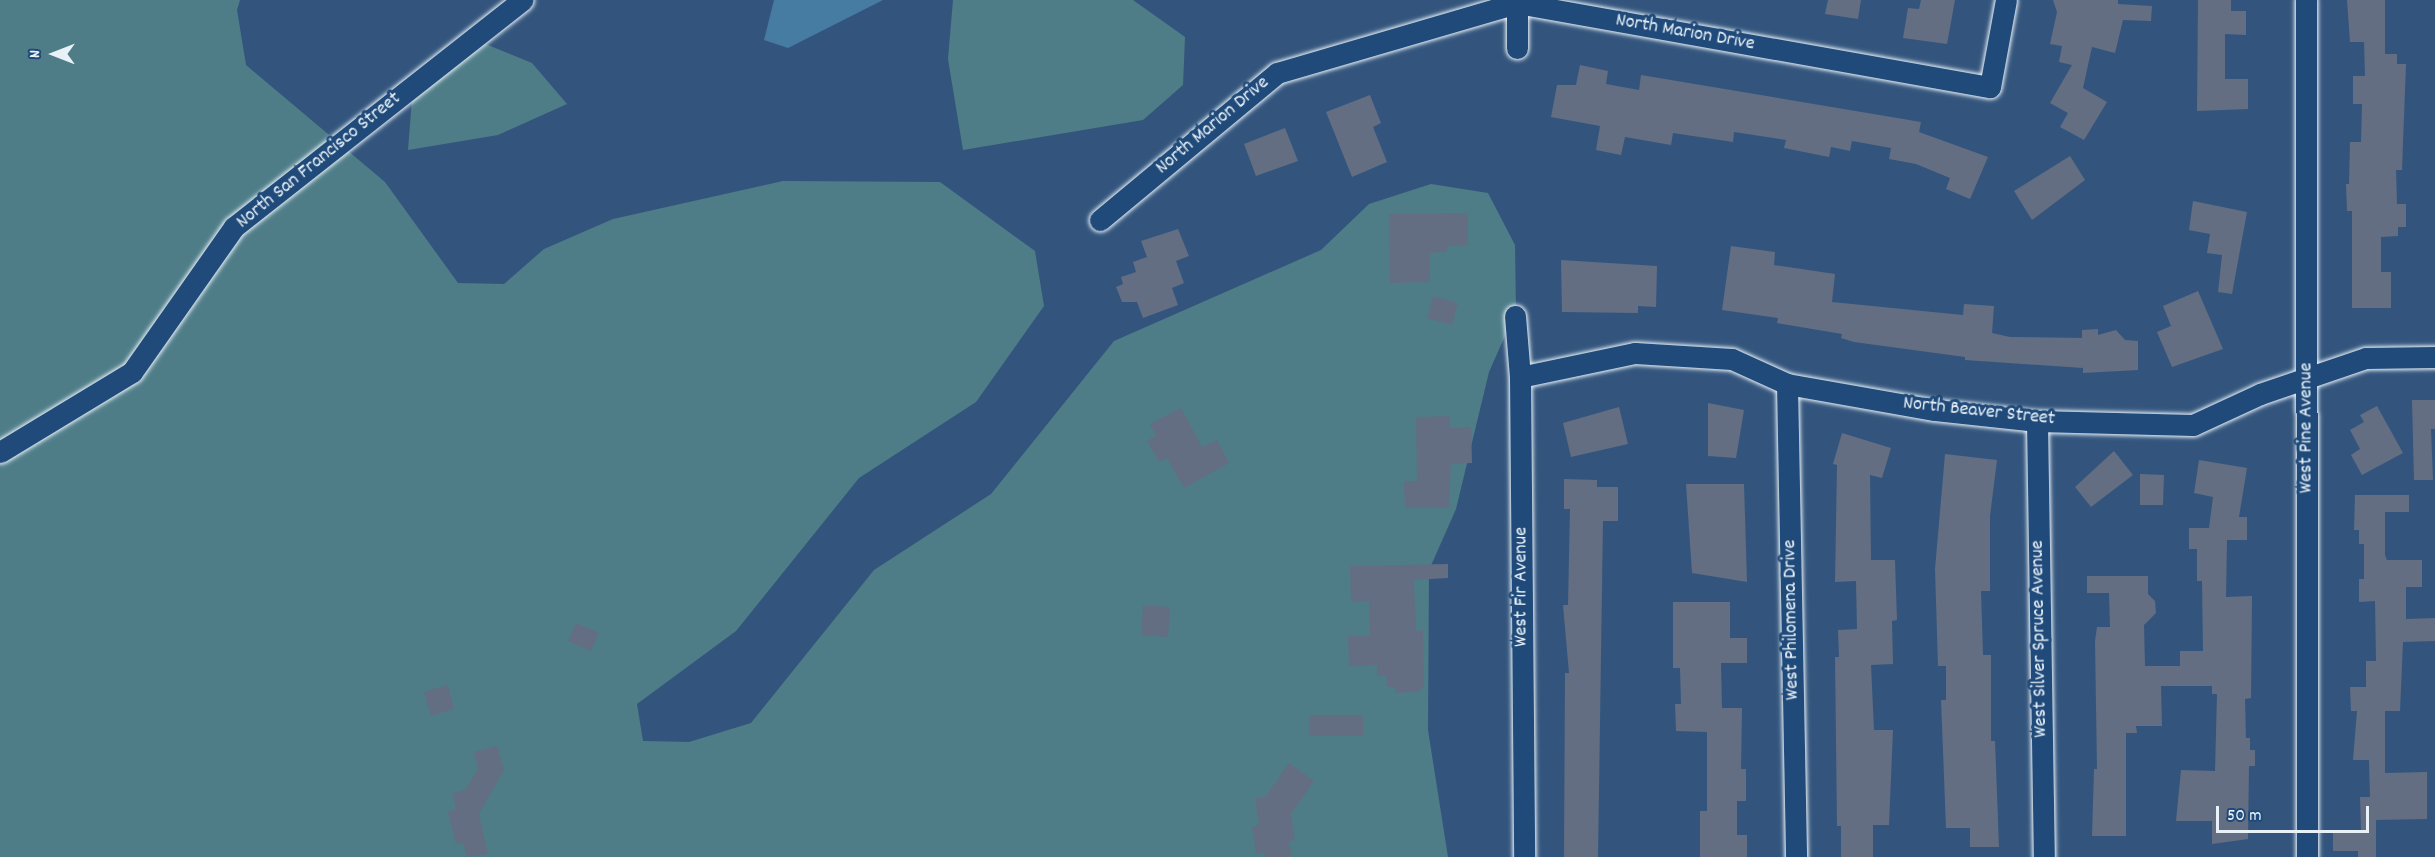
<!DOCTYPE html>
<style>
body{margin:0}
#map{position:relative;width:2435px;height:857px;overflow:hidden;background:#33557d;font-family:Dekko,sans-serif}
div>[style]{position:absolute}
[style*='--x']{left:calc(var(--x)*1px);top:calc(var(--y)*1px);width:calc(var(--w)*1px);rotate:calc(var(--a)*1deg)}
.green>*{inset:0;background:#4e7d88}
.water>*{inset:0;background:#467ca2}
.building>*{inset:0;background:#636e83}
.roads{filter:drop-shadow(0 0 2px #e8f1f8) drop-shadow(0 0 2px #e8f1f8)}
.street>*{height:21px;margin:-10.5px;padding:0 10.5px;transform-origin:10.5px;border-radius:10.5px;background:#1f4a7a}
span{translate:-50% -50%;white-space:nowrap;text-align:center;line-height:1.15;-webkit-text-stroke:6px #1f4a7a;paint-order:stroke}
.street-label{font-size:20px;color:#e8f1f8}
.north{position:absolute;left:24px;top:24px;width:60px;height:60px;-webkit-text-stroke:4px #1f4a7a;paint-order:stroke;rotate:270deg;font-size:16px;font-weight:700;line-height:24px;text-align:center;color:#e8f1f8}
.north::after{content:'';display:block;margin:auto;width:21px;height:27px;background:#e8f1f8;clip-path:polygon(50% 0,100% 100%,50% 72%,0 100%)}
.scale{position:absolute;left:2216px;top:806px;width:153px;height:27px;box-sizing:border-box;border:3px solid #e8f1f8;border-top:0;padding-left:8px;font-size:18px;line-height:21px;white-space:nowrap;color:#e8f1f8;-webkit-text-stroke:4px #1f4a7a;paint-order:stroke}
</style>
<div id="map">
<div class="green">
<i style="clip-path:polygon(0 0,240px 0,237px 10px,246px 65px,385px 182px,458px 283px,504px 284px,544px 249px,613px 219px,783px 181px,940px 182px,1035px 251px,1044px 306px,976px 402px,859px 478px,736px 631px,637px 704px,643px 741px,689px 742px,751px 723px,874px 570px,991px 494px,1114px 341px,1321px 250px,1369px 204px,1431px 184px,1488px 193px,1515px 245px,1516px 311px,1489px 372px,1456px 509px,1429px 570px,1428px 730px,1448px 857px,0 857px)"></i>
<i style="clip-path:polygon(953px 0,1133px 0,1185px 37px,1183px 85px,1143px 120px,963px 150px,948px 59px)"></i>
<i style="clip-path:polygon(483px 43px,532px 63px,567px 104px,498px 135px,408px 150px,414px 74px)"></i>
</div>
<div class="water">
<i style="clip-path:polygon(774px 0,883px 0,788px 48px,764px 40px)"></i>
</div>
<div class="building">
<i style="clip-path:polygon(1828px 0,1861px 0,1858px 19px,1825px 14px)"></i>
<i style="clip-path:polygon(1921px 0,1955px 0,1947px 44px,1903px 38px,1908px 8px,1919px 9px)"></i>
<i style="clip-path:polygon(2053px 0,2118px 0,2118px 4px,2152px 6px,2151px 21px,2123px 20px,2115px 53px,2092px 47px,2083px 88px,2107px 102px,2084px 140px,2060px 127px,2068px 113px,2050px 103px,2072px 65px,2059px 62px,2062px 46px,2050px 44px,2057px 12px)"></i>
<i style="clip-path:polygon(2198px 0,2231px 0,2231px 11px,2246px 11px,2246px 35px,2225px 34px,2225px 79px,2248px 79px,2248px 109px,2197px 111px)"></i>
<i style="clip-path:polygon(2347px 0,2385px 0,2385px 54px,2397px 54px,2397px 64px,2406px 64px,2402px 170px,2396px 170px,2397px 204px,2406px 204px,2406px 227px,2398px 227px,2398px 236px,2381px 237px,2381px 272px,2391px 272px,2391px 308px,2352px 308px,2352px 211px,2347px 211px,2346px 184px,2349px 184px,2350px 142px,2361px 142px,2362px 104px,2353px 104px,2353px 76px,2365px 76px,2364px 42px,2350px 42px)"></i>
<i style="clip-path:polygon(1580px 65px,1608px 71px,1606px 84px,1639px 90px,1641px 75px,1921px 122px,1919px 132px,1988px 157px,1970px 199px,1946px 189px,1950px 178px,1916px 164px,1889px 159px,1891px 148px,1852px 141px,1850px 151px,1831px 147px,1829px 157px,1784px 148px,1786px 140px,1734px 132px,1733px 142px,1673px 133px,1671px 145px,1625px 137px,1621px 155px,1596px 150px,1600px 126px,1551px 117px,1557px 85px,1576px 85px)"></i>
<i style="clip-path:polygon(1370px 95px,1381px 123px,1373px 127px,1387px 162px,1352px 177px,1326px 112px)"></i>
<i style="clip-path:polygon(1285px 128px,1298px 161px,1256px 176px,1244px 144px)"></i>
<i style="clip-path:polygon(2070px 156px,2085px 180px,2032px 220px,2014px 191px)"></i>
<i style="clip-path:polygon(2193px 201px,2247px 212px,2232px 294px,2218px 292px,2222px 255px,2207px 253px,2210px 234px,2189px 230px)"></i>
<i style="clip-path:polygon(1468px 213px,1468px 245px,1447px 246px,1447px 252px,1429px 253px,1430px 282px,1390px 283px,1389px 214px)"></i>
<i style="clip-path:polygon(1178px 229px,1189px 256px,1176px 261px,1184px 283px,1172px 288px,1178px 305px,1143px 318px,1137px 302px,1122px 302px,1116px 287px,1123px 284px,1121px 277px,1136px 272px,1133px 262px,1147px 257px,1141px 241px)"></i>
<i style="clip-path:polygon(1731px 246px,1775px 252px,1774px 265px,1835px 274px,1832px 302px,1963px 315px,1964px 304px,1994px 306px,1992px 333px,2010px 337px,2082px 338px,2082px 330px,2098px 329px,2098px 335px,2116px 330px,2125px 340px,2138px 341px,2138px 370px,2083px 373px,2083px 368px,1965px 360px,1965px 357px,1854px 342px,1841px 338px,1842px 334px,1777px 323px,1778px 318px,1722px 310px)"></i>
<i style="clip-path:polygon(1561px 260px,1657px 266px,1656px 307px,1638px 306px,1638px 313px,1562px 312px)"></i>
<i style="clip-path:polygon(2198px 291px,2223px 349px,2172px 367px,2157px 332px,2171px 326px,2163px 306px)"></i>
<i style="clip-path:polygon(1433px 296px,1458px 303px,1452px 325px,1427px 318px)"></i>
<i style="clip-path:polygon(2412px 400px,2435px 400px,2435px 429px,2431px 429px,2433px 480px,2414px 480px)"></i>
<i style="clip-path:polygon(1708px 403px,1744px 410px,1736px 458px,1708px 456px)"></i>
<i style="clip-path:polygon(2377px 406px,2403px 453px,2362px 475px,2351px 455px,2360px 449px,2350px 430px,2364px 422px,2360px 415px)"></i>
<i style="clip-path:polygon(1619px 407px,1628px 444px,1571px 457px,1563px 423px)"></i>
<i style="clip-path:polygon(1181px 408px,1202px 447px,1217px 440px,1229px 463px,1184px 488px,1167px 458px,1159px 462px,1147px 441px,1156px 436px,1150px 424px)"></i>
<i style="clip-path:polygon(1450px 416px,1450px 428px,1471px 427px,1472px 463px,1451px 464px,1449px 508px,1405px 508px,1404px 481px,1417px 481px,1416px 417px)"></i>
<i style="clip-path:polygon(1842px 433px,1891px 448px,1882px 478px,1870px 475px,1871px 560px,1895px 560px,1897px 620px,1892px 621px,1893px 664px,1871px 665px,1874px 730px,1893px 730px,1889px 825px,1873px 825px,1873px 857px,1841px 857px,1841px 826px,1837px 826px,1835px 657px,1839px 657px,1838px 630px,1857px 629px,1856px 581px,1835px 582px,1837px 465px,1833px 464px)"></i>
<i style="clip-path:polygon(2114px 451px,2133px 475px,2091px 507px,2075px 487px)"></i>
<i style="clip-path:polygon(1945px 454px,1997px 460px,1990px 516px,1990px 591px,1981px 591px,1983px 655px,1991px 655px,1991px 741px,1995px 741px,1999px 847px,1970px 847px,1970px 828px,1946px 828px,1941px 700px,1946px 700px,1946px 666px,1938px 666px,1935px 569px)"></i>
<i style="clip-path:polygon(2199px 460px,2247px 468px,2239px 517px,2247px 517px,2247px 540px,2227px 540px,2226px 597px,2252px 596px,2251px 698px,2245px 699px,2246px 738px,2250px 738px,2250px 750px,2255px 750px,2255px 766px,2249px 766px,2248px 839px,2212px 844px,2212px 821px,2176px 821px,2181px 770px,2215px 771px,2217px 694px,2212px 694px,2212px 686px,2161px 686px,2162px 726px,2136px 726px,2137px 733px,2126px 733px,2126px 836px,2092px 836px,2094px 769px,2097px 769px,2095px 641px,2097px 627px,2110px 627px,2109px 593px,2087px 593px,2087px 576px,2148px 576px,2148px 594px,2155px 601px,2156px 613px,2144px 625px,2145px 666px,2180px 666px,2180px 651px,2203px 651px,2202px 581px,2197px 581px,2197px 549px,2189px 549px,2189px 528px,2209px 528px,2213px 497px,2194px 493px)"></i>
<i style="clip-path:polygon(2140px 474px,2164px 475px,2163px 505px,2140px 505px)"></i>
<i style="clip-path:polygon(1564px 479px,1597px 480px,1597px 487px,1618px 487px,1618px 521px,1603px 521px,1598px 857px,1564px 857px,1565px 673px,1569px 673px,1563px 605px,1568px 605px,1570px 509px,1564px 509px)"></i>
<i style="clip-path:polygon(1686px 484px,1744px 484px,1747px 582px,1692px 573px)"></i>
<i style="clip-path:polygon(2355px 495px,2409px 495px,2409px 512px,2385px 512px,2385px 555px,2387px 560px,2422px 560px,2422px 587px,2406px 587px,2406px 619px,2435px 618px,2435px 641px,2403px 642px,2400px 711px,2385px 711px,2385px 773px,2427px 772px,2427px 819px,2376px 820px,2376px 857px,2358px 857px,2358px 851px,2333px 851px,2333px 830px,2361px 830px,2360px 797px,2370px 797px,2369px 760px,2353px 760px,2357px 711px,2351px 711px,2350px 687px,2366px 687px,2366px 661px,2376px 661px,2375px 601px,2359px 602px,2359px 579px,2364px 579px,2364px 544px,2359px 544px,2359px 530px,2354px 530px)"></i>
<i style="clip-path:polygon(1448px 564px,1448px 578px,1414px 580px,1416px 631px,1423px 630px,1424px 686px,1419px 692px,1395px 693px,1395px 687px,1387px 687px,1386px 675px,1377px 676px,1377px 665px,1349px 666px,1348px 636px,1370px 636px,1369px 601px,1351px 602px,1350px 566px)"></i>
<i style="clip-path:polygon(1673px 602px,1730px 602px,1730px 638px,1747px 638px,1747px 663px,1721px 663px,1722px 708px,1742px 708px,1741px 769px,1746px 769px,1746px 801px,1737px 801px,1737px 835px,1747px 835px,1747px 857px,1700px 857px,1700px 811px,1707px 811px,1707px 732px,1676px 731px,1675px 704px,1681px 704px,1680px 668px,1673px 668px)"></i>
<i style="clip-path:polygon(1143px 605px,1170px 607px,1168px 637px,1141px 635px)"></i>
<i style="clip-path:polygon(576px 623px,599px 633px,591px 651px,568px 641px)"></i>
<i style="clip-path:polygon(448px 685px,454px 709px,431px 716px,424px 692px)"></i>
<i style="clip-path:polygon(1309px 715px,1363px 715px,1363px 736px,1309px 736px)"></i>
<i style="clip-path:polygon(497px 746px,504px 770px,479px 814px,488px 854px,467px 857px,463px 843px,456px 844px,448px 812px,456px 809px,452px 793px,465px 790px,478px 769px,474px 752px)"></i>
<i style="clip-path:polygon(1289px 763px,1314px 781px,1291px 814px,1295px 840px,1289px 841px,1292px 857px,1265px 857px,1264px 852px,1256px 854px,1252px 826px,1259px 825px,1255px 798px,1266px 796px)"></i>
</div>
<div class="roads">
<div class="street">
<i style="--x:1517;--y:0;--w:48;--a:90"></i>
<i style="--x:2306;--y:0;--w:857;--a:89.93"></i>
<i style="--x:1100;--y:220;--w:230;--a:-39.7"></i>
<i style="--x:1277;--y:73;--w:250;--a:-16.3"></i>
<i style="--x:1517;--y:3;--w:480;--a:10.1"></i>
<i style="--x:1990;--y:87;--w:88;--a:-79.6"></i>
<i style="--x:1515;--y:316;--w:61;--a:85.3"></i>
<i style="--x:1520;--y:377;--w:480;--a:89.5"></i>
<i style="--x:1520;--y:377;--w:117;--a:-11.8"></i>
<i style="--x:1635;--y:353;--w:97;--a:3.5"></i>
<i style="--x:1732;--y:359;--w:60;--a:24.4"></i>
<i style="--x:1787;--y:384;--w:150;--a:10"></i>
<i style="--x:1935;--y:410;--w:103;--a:6.2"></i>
<i style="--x:2037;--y:421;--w:156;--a:1.5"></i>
<i style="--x:2193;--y:425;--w:74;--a:-24.8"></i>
<i style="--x:2260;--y:394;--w:112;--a:-18.8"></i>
<i style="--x:2366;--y:358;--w:69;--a:-0.8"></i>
<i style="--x:1787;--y:384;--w:473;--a:88.9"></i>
<i style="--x:2037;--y:421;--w:436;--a:89.1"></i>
<i style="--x:0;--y:452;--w:154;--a:-31.2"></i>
<i style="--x:132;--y:372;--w:177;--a:-54.9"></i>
<i style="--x:234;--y:227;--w:367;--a:-38.2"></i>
</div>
</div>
<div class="street-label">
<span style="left:1685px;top:33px;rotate:10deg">North Marion Drive</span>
<span style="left:1213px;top:126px;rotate:-40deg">North Marion Drive</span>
<span style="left:319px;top:161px;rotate:-39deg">North San Francisco Street</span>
<span style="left:1979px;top:412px;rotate:6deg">North Beaver Street</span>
<span style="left:2307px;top:428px;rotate:-90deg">West Pine Avenue</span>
<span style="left:1522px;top:587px;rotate:-90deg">West Fir Avenue</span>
<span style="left:1792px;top:620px;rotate:-91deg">West Philomena Drive</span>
<span style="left:2040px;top:639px;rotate:-91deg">West Silver Spruce Avenue</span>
</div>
<div class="north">N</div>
<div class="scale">50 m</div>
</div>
